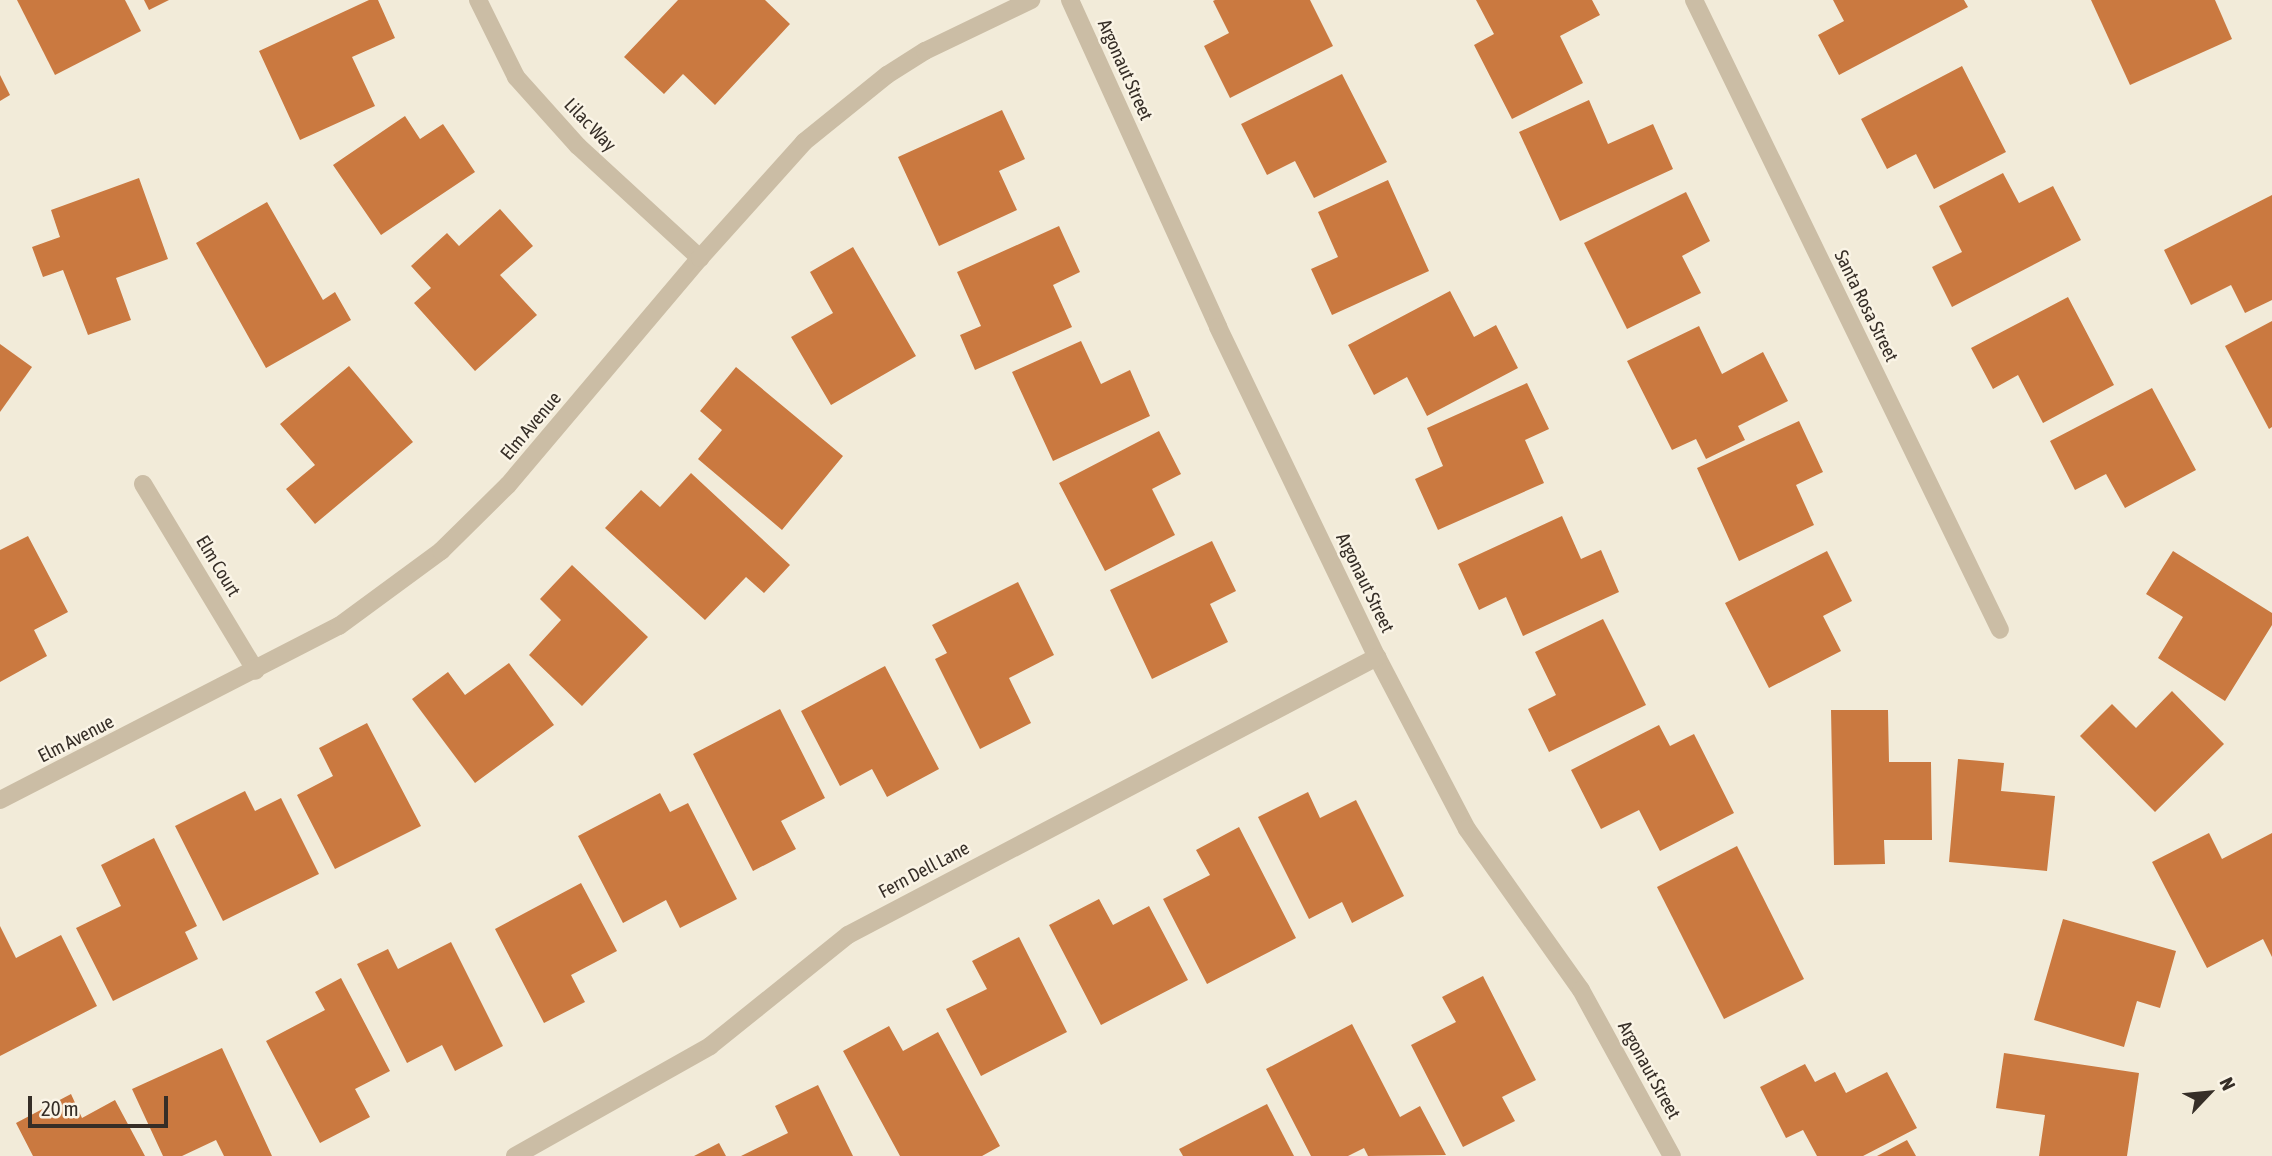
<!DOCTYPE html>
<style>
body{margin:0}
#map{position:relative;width:2272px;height:1156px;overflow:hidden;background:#f2ebd9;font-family:"Asap Condensed",sans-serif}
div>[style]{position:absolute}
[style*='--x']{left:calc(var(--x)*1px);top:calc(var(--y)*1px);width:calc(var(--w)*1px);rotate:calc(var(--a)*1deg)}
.building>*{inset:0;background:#ca7940}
.minor>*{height:18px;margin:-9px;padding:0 9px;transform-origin:9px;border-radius:9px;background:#cbbda5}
span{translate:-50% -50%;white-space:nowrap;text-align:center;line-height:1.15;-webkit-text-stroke:5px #faf4e6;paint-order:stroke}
.street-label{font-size:19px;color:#362e27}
.north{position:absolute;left:2174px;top:1058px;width:70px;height:70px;-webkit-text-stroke:5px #faf4e6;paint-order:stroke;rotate:64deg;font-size:19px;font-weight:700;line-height:28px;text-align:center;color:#362e27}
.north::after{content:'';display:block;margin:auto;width:24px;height:32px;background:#362e27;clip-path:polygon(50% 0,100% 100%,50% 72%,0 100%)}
.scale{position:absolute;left:28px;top:1096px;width:140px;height:32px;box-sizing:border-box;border:4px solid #362e27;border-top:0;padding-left:9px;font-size:21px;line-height:24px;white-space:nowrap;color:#362e27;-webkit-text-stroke:5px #faf4e6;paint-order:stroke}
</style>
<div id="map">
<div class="building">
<i style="clip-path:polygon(17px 0,125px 0,141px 31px,55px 75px)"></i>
<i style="clip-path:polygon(144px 0,169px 0,149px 10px)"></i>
<i style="clip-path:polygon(369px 0,378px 0,395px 38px,352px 57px,375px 106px,300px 140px,259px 51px)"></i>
<i style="clip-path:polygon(678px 0,765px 0,790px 24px,715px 105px,683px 74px,664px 94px,624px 57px)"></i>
<i style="clip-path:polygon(1215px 0,1310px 0,1333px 46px,1230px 98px,1204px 46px,1229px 33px,1213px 1px)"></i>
<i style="clip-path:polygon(1476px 0,1592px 0,1600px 15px,1560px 36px,1583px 83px,1512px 119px,1474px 45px,1494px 34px)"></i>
<i style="clip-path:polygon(1833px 0,1964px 0,1968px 7px,1839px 75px,1818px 35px,1844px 21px)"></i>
<i style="clip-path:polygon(2091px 0,2215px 0,2232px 39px,2130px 85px)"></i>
<i style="clip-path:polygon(1962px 66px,2006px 152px,1934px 189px,1916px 154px,1887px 169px,1861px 119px)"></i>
<i style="clip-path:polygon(1342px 74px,1387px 162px,1314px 198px,1295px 161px,1267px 175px,1241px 124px)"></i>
<i style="clip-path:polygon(0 75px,10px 95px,0 101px)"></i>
<i style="clip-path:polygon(1589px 100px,1608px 144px,1653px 124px,1673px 169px,1560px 221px,1519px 132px)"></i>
<i style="clip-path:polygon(1002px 110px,1025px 159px,999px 171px,1017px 210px,939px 246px,898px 157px)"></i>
<i style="clip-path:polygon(405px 116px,420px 139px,443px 124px,475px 172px,381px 235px,333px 165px)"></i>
<i style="clip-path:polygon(2003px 173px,2019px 203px,2053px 186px,2081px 240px,1952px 307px,1932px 267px,1962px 252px,1939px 206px)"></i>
<i style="clip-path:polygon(139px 178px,168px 259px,116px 278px,131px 320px,88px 335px,63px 270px,43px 277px,32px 247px,60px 237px,51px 210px)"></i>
<i style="clip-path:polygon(1388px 180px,1429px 271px,1332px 315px,1311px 269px,1338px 257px,1318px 212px)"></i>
<i style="clip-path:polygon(1686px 192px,1710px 241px,1682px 256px,1701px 293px,1627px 329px,1584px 243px)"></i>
<i style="clip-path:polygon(2272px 195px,2272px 300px,2245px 313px,2231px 285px,2191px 305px,2164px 250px)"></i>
<i style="clip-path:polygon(267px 202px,323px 300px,335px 292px,351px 320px,266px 368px,196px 243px)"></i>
<i style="clip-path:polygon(500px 209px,533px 246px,500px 275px,537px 315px,475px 371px,414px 303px,431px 288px,411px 266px,447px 233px,459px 246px)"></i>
<i style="clip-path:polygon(1059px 226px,1080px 272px,1053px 285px,1072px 327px,975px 370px,960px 335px,981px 326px,957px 272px)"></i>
<i style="clip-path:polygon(853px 247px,916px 356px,831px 405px,791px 337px,833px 313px,810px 272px)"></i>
<i style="clip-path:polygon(1450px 291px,1474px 337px,1496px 325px,1518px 368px,1427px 416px,1407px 377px,1374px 395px,1348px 345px)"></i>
<i style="clip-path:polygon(2068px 297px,2114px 385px,2043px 423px,2018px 375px,1993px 389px,1971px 348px)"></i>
<i style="clip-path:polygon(2272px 321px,2272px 427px,2269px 429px,2225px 346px)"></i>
<i style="clip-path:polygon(1699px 326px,1722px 374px,1763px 352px,1788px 401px,1738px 426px,1745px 440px,1706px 459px,1696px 439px,1672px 450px,1627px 361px)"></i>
<i style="clip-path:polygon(1081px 341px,1101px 384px,1130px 370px,1150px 416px,1053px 461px,1012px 372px)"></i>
<i style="clip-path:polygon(0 344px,32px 367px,0 412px)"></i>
<i style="clip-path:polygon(349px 366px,413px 442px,315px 524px,286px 489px,315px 465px,280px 424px)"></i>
<i style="clip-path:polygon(736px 367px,843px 456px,782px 530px,698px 459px,722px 430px,700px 411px)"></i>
<i style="clip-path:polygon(1527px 383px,1549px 429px,1525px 440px,1544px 483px,1438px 530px,1415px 479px,1443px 466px,1427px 428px)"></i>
<i style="clip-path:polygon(2152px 388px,2196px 470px,2125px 508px,2106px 474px,2075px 490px,2050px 441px)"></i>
<i style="clip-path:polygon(1799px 421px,1823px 472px,1796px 485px,1814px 525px,1739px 561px,1697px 468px)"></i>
<i style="clip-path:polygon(1159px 431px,1181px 474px,1152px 489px,1175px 535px,1105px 571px,1059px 483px)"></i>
<i style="clip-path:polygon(691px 473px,790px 565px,764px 593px,746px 577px,705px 620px,605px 528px,641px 490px,660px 507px)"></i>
<i style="clip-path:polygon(1562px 516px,1581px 559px,1601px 550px,1619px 592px,1523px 636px,1506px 597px,1479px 610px,1458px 564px)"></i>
<i style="clip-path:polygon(28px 536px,68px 612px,34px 630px,47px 656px,0 682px,0 550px)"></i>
<i style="clip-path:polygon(1212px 541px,1236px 591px,1210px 604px,1228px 642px,1152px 679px,1110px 590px)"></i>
<i style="clip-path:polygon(1827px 551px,1852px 601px,1823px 616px,1841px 651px,1769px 688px,1725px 603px)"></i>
<i style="clip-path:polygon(2173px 551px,2272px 613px,2272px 625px,2225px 701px,2158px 658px,2183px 617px,2146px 594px)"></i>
<i style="clip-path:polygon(572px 565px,648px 637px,582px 706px,529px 655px,561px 620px,540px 599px)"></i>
<i style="clip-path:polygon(1018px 582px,1054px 655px,1009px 678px,1031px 723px,980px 749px,935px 659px,947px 653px,932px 625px)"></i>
<i style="clip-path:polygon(1603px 619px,1646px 705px,1549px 752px,1528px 709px,1556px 695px,1535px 652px)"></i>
<i style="clip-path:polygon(509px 663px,554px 725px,475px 783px,412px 699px,448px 672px,465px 695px)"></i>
<i style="clip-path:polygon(885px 666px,939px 769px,887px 797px,872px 769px,840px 786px,801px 711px)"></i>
<i style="clip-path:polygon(2172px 691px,2224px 744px,2155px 812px,2080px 736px,2112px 704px,2136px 728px)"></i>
<i style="clip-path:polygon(780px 709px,825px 798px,781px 821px,796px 849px,753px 871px,693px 754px)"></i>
<i style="clip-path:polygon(1831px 710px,1888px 710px,1889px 762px,1931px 762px,1932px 840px,1884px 840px,1885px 864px,1834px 865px)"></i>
<i style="clip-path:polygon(367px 723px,421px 826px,335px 869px,297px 795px,333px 776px,319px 748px)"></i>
<i style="clip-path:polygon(1659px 725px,1670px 746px,1694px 734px,1734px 813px,1660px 851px,1639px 810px,1601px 829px,1571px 770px)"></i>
<i style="clip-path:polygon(1958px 759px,2004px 763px,2001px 791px,2055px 796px,2047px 871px,1949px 862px)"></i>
<i style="clip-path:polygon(245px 791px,255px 811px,281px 798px,319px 874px,223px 921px,175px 826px)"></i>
<i style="clip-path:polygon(1308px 792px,1320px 818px,1356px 800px,1404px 896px,1352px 923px,1342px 902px,1309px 919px,1258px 817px)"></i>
<i style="clip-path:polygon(660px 793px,670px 812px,688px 803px,737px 899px,680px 928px,666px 900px,623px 923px,578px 836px)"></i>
<i style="clip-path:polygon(1239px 827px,1296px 938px,1207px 984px,1163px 899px,1210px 875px,1196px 850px)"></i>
<i style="clip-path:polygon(2209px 833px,2222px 859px,2272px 833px,2272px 957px,2263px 939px,2207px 968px,2152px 862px)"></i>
<i style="clip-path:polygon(154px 838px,197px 926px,185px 932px,198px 959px,113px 1001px,76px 928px,121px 906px,101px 865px)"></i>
<i style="clip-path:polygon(1737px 846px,1804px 979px,1724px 1019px,1657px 887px)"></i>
<i style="clip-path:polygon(581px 883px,617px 951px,571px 975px,585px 1002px,544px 1023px,495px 929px)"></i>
<i style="clip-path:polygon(1099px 899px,1113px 925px,1149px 906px,1188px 980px,1101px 1025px,1049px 925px)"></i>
<i style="clip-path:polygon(2063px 919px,2176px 951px,2160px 1008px,2137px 1001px,2124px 1047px,2034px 1020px)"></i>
<i style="clip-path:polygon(0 926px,16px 958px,61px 935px,97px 1006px,0 1056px)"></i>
<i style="clip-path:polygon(1019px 937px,1067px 1032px,981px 1076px,946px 1009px,987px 989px,972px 961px)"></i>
<i style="clip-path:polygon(451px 942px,503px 1046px,455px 1071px,442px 1045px,407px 1063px,357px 964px,388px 949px,398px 969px)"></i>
<i style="clip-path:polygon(1483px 976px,1536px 1080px,1502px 1097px,1515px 1121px,1463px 1147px,1411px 1045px,1456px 1022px,1442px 997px)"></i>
<i style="clip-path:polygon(341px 978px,390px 1071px,355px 1089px,370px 1117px,320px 1143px,266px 1041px,325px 1010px,315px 992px)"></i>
<i style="clip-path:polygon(1352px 1024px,1400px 1117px,1420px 1106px,1446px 1155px,1368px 1156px,1364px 1148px,1348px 1156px,1311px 1156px,1266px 1069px)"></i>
<i style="clip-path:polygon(889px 1026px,903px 1051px,938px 1032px,1000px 1146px,982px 1156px,900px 1156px,843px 1051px)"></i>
<i style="clip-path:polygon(222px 1048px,272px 1156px,224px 1156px,216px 1140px,182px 1156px,163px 1156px,132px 1089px)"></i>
<i style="clip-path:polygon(2004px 1053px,2139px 1073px,2127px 1156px,2039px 1156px,2045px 1115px,1996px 1108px)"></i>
<i style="clip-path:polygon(1805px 1064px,1815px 1082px,1835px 1072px,1846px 1093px,1887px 1072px,1917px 1128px,1863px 1156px,1817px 1156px,1803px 1130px,1786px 1138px,1760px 1087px)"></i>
<i style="clip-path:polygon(818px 1085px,853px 1156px,741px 1156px,788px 1133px,775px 1106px)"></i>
<i style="clip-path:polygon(71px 1094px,82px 1118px,115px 1100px,145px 1156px,33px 1156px,16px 1123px)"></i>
<i style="clip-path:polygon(1267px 1104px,1294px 1156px,1183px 1156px,1179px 1149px)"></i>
<i style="clip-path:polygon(1907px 1140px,1916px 1156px,1877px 1156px)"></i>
<i style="clip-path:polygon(719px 1143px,726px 1156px,694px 1156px)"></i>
</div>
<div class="minor">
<i style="--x:478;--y:0;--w:86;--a:63.7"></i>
<i style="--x:516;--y:77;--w:93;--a:48.1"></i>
<i style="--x:578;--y:146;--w:166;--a:42.6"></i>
<i style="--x:1070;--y:0;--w:359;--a:65.6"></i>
<i style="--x:1218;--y:327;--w:366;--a:64.3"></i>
<i style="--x:1377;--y:657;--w:194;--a:62.4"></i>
<i style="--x:1467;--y:829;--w:197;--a:54.7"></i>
<i style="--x:1581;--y:990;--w:189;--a:61.3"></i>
<i style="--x:1694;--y:0;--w:700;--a:64.09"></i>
<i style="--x:143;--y:484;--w:218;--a:58.9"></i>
<i style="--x:0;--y:800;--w:381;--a:-27.2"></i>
<i style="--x:339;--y:626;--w:127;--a:-36.3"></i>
<i style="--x:441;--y:551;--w:94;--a:-44.6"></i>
<i style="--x:508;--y:485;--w:297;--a:-49.8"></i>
<i style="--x:700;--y:258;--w:156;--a:-48.1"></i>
<i style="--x:804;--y:142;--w:107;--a:-38.9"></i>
<i style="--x:887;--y:75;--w:45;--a:-32.3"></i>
<i style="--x:925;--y:51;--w:118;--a:-25.7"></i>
<i style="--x:515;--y:1156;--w:224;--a:-29.4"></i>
<i style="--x:710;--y:1046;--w:177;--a:-38.8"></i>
<i style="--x:848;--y:935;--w:598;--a:-27.72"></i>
</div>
<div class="street-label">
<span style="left:1125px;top:70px;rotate:66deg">Argonaut Street</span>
<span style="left:590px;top:125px;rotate:46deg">Lilac Way</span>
<span style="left:1866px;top:306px;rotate:64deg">Santa Rosa Street</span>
<span style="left:531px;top:426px;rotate:-50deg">Elm Avenue</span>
<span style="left:218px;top:566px;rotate:59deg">Elm Court</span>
<span style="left:1365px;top:583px;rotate:64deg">Argonaut Street</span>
<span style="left:76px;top:739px;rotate:-27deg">Elm Avenue</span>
<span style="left:924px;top:870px;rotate:-28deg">Fern Dell Lane</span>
<span style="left:1649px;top:1070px;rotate:61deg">Argonaut Street</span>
</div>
<div class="north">N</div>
<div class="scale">20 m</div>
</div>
